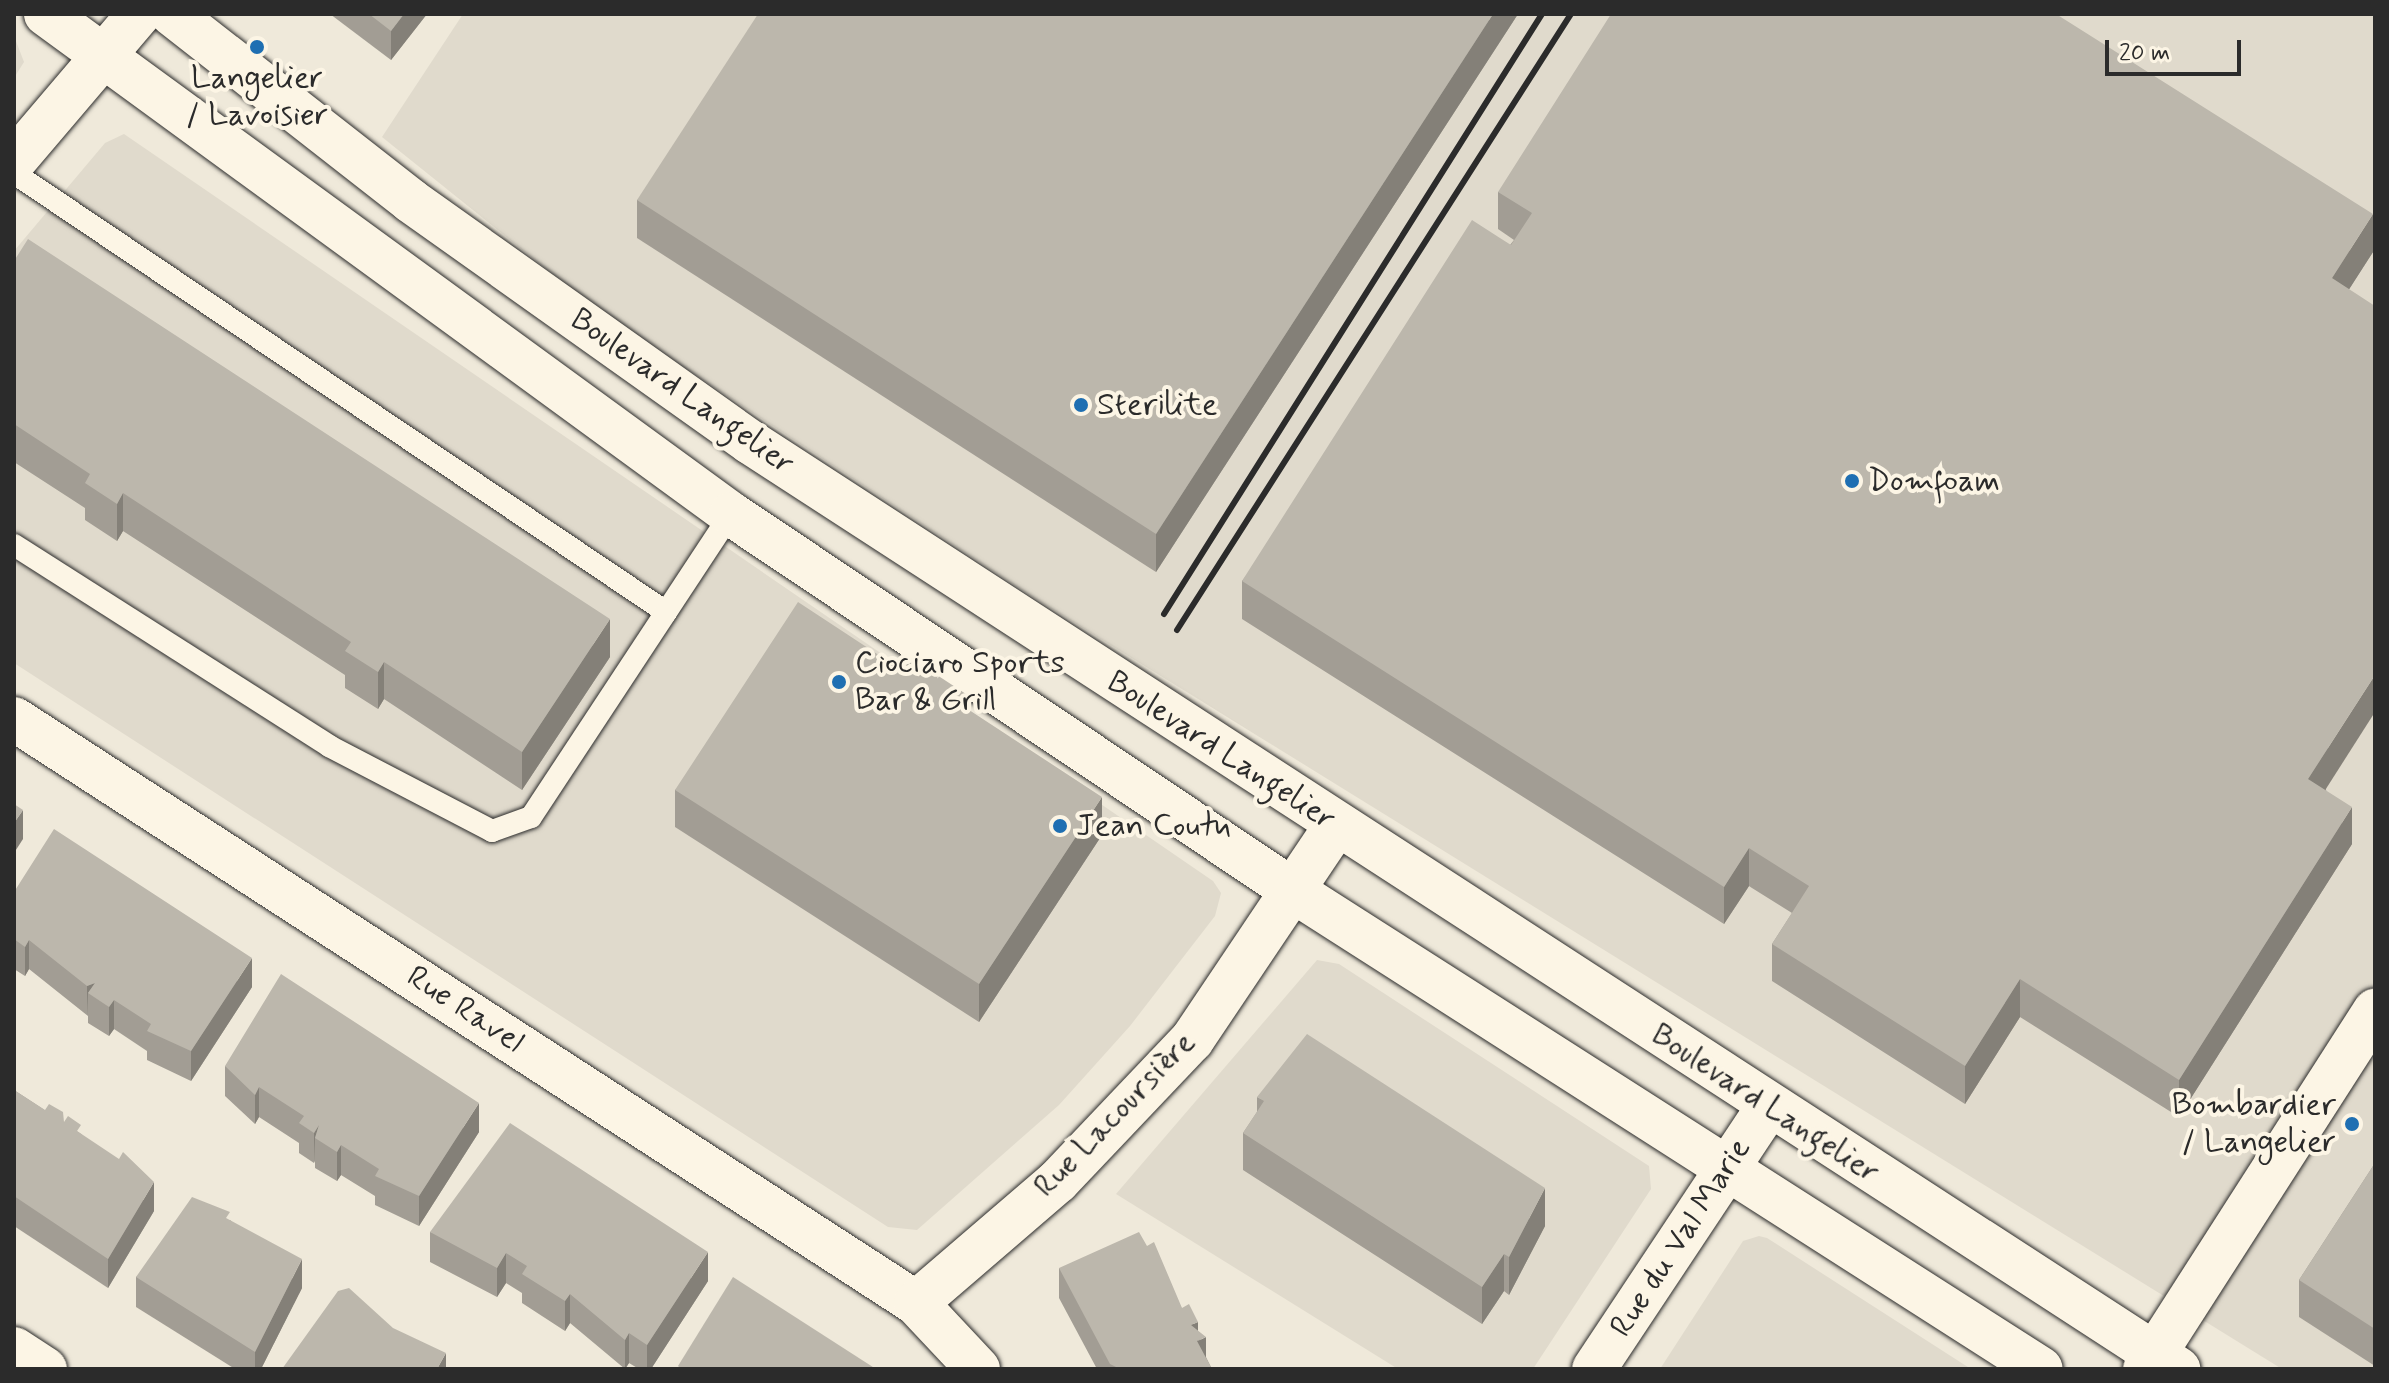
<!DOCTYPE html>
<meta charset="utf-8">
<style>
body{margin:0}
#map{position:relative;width:2389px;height:1383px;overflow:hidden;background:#efe9da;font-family:Mynerve,sans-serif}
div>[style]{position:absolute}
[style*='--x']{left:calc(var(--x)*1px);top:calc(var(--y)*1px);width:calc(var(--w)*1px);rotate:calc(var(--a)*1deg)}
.built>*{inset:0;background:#e0dacc}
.roads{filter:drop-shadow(0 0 2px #2b2b2b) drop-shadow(0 0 2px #2b2b2b)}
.lane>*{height:22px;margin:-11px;padding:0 11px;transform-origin:11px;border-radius:11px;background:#fcf5e5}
.street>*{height:44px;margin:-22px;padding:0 22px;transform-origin:22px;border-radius:22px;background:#fcf5e5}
.secondary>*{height:44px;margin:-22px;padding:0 22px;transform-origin:22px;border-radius:22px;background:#fcf5e5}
.rail>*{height:6px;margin:-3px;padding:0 3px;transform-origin:3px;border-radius:3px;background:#2b2b2b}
.wall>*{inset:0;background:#a29d94}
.shaded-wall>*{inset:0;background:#848078}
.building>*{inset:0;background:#bcb7ac}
.dots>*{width:22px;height:22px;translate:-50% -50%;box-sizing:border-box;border:4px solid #fcf5e5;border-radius:50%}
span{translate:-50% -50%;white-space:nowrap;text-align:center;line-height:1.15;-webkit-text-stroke:8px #fcf5e5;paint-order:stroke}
.poi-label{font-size:32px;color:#2b2b2b}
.left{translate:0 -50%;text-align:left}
.right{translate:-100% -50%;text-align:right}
.street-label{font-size:32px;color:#2b2b2b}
.frame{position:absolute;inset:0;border:16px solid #2b2b2b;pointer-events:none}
.scale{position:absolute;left:2105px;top:40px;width:136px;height:36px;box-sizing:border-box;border:4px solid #2b2b2b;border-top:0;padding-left:10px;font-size:24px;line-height:28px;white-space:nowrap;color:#2b2b2b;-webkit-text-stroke:6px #fcf5e5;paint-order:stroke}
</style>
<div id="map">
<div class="built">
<i style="clip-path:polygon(463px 14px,2375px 14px,2375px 1369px,2282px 1369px,1033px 597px,600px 312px,382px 137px)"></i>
<i style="clip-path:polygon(14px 36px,24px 62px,14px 78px)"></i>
<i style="clip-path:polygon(124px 134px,1213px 881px,1221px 893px,1215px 916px,1130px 1026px,1059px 1105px,917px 1230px,888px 1227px,14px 663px,14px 251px,105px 143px)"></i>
<i style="clip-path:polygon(1317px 960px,1339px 964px,1649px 1166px,1651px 1189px,1533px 1369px,1398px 1369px,1116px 1194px)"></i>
<i style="clip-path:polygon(1759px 1236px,1767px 1238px,1971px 1369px,1660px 1369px,1743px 1241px)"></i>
</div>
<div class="roads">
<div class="lane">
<i style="--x:14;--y:173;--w:786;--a:33.95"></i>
<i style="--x:14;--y:545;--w:374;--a:32.5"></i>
<i style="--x:329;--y:746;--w:184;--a:27.5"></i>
<i style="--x:492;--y:831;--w:41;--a:-19.7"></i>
<i style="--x:531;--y:817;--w:363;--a:-56.6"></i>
</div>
<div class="street">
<i style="--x:14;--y:719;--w:1075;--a:32.92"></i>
<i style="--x:14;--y:1349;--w:37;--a:33"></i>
<i style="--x:978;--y:1369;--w:91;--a:-133.2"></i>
<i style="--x:916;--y:1303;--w:187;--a:-40.7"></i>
<i style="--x:1058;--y:1181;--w:195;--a:-46.5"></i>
<i style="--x:1192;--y:1040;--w:258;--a:-56.1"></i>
<i style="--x:1594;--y:1369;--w:315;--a:-56.4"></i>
</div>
<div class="secondary">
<i style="--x:46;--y:14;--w:848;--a:36.13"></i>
<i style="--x:731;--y:514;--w:679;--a:33.83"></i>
<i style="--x:1295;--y:892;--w:885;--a:32.6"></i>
<i style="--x:172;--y:14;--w:303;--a:38"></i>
<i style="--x:411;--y:201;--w:416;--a:35.4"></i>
<i style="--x:750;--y:442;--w:1703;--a:32.99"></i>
<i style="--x:14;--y:161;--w:193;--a:-49.6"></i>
<i style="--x:2145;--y:1369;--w:426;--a:-57.3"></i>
</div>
</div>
<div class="rail">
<i style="--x:1164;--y:614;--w:709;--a:-57.79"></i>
<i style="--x:1177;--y:630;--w:731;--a:-57.4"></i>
</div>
<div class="wall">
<i style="clip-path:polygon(330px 14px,427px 14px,391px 60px)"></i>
<i style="clip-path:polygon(1518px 14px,1156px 572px,637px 238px,637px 200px)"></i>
<i style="clip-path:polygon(1498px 192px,2373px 252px,2349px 289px,2326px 790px,2352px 844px,2179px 1117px,2020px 1017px,1965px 1104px,1772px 981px,1772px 944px,1792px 913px,1749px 886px,1724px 924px,1242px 619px,1242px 581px,1514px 240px,1498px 229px)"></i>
<i style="clip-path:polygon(14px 261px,610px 657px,522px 790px,384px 699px,378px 709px,345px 688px,345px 675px,123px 531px,117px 541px,85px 520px,85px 508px,14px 462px)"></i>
<i style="clip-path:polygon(903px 671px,969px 711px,1102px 835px,979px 1022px,675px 827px,675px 790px)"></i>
<i style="clip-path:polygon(14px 892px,252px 987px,191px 1081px,147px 1060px,147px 1051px,114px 1029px,109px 1036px,88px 1023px,88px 1016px,29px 969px,25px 976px,14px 969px)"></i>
<i style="clip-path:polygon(225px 1066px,479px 1132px,419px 1226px,375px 1205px,375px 1196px,341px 1175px,337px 1181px,315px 1168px,315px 1161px,314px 1163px,299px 1153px,299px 1143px,259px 1117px,255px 1124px,225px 1096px)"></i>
<i style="clip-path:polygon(14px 1090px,81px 1134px,154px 1211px,108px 1288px,14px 1226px)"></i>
<i style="clip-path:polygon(1257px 1097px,1545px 1226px,1509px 1295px,1504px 1291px,1482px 1324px,1243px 1170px,1243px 1133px,1257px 1112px)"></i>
<i style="clip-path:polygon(2375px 1163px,2375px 1366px,2299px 1317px,2299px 1280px)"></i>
<i style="clip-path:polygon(230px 1220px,302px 1288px,261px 1369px,235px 1369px,136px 1307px,136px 1277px)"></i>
<i style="clip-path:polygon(430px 1232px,708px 1281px,651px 1369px,639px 1369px,629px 1363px,625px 1369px,570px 1323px,565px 1331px,522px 1303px,522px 1293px,506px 1283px,497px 1297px,430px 1262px)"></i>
<i style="clip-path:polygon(1059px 1268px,1182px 1308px,1198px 1331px,1206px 1357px,1212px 1369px,1097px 1369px,1059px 1298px)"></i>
</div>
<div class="shaded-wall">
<i style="clip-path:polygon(404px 14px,427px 14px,391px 60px,391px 31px)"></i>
<i style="clip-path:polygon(1493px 14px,1518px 14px,1156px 572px,1156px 534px)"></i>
<i style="clip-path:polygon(2373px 214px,2373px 252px,2332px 316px,2332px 278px)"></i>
<i style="clip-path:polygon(123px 493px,123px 531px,117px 541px,117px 504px)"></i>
<i style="clip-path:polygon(610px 619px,610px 657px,522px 790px,522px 752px)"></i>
<i style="clip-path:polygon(384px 662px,384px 699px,378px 709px,378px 672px)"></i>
<i style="clip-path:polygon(2375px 675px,2375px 712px,2308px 817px,2308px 779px)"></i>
<i style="clip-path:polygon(969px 696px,969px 733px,963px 706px)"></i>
<i style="clip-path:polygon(1102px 797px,1102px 835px,979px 1022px,979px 984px)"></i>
<i style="clip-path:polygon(2352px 807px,2352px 844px,2179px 1117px,2179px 1080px)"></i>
<i style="clip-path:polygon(23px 810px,23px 839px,14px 853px,14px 823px)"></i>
<i style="clip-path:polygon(1749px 848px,1749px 886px,1724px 924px,1724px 887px)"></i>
<i style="clip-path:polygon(29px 940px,29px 969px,25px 976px,25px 947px)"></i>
<i style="clip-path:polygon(252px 958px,252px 987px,191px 1081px,191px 1051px)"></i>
<i style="clip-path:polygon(2020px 979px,2020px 1017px,1965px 1104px,1965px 1066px)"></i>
<i style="clip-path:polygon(95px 983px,88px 993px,87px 1016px,87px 986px)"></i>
<i style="clip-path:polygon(114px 1000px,114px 1029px,109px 1036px,109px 1007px)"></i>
<i style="clip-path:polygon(259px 1087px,259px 1117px,255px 1124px,255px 1095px)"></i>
<i style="clip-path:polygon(479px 1103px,479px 1132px,419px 1226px,419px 1196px)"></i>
<i style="clip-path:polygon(319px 1125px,315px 1138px,314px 1163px,314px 1133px)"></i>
<i style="clip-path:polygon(341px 1145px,341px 1175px,337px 1181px,337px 1152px)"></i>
<i style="clip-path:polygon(154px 1182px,154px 1211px,108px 1288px,108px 1259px)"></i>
<i style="clip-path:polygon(1545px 1188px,1545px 1226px,1509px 1295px,1509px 1257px)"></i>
<i style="clip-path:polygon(708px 1252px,708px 1281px,651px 1369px,647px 1369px,647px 1345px)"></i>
<i style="clip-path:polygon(506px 1253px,506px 1283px,497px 1297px,497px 1268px)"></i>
<i style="clip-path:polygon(1504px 1254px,1504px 1291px,1482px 1324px,1482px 1287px)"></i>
<i style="clip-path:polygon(302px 1259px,302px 1288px,261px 1369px,255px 1369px,255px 1352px)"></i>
<i style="clip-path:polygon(570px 1294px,570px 1323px,565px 1331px,565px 1301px)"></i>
<i style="clip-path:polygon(1198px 1322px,1198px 1341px,1206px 1337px,1206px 1366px,1191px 1325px)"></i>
<i style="clip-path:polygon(629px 1333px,629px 1363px,625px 1369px,625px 1340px)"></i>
<i style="clip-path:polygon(446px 1353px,446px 1369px,437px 1369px)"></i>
</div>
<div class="building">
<i style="clip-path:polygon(369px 14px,404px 14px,391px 31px)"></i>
<i style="clip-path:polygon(758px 14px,1493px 14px,1156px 534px,637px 200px)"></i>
<i style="clip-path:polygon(1611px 14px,2056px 14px,2373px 214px,2332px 278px,2375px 306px,2375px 675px,2308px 779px,2352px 807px,2179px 1080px,2020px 979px,1965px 1066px,1772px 944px,1809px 886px,1749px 848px,1724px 887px,1242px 581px,1472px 220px,1511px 245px,1532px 213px,1498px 192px)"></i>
<i style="clip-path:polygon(28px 239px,610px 619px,522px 752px,384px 662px,378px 672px,345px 651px,351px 642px,123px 493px,117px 504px,85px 483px,90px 474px,14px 424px,14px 261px)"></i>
<i style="clip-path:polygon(798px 602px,903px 671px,911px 658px,969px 696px,963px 706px,1102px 797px,979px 984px,675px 790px)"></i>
<i style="clip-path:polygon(14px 804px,23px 810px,14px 823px)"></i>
<i style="clip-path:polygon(54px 829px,252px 958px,191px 1051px,147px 1031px,151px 1024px,114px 1000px,109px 1007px,88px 993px,95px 983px,87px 986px,29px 940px,25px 947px,14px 939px,15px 931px,14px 930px,14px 892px)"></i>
<i style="clip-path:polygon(281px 974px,479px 1103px,419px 1196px,375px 1176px,379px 1169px,341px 1145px,337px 1152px,315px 1138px,319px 1125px,314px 1133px,299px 1123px,304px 1116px,259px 1087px,255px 1095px,225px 1066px)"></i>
<i style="clip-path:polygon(1307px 1034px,1545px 1188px,1509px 1257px,1504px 1254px,1482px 1287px,1243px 1133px,1264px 1101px,1257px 1097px)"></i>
<i style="clip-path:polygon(14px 1090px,45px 1110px,49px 1104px,63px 1112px,64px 1122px,68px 1116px,81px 1125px,77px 1131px,119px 1159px,123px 1152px,154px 1182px,108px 1259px,14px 1196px)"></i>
<i style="clip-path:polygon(510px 1123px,708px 1252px,647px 1345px,629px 1333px,625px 1340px,570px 1294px,565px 1301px,522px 1274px,527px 1266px,506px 1253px,497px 1268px,430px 1232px)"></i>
<i style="clip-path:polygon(2375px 1163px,2375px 1329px,2299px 1280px)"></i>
<i style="clip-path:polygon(192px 1197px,230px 1212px,226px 1218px,302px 1259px,255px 1352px,136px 1277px)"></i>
<i style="clip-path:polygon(1139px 1232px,1147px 1246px,1154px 1242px,1182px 1308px,1189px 1304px,1198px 1322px,1191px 1325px,1206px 1337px,1197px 1341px,1212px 1369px,1120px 1369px,1110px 1364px,1059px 1268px)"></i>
<i style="clip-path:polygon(733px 1277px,876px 1369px,681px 1369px,678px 1366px)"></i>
<i style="clip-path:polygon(349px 1288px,393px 1328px,446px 1353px,437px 1369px,282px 1369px,338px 1291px)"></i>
</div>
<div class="dots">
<i style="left:257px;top:47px;background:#1f6fb2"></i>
<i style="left:1081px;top:405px;background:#1f6fb2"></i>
<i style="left:1852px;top:481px;background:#1f6fb2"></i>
<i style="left:839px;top:682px;background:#1f6fb2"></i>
<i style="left:1060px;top:826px;background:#1f6fb2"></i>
<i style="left:2352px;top:1124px;background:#1f6fb2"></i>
</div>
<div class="poi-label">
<span style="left:257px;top:97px">Langelier<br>/ Lavoisier</span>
<span class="left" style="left:1097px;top:405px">Sterilite</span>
<span class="left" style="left:1868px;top:481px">Domfoam</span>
<span class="left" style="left:855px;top:682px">Ciociaro Sports<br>Bar &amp; Grill</span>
<span class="left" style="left:1076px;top:826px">Jean Coutu</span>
<span class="right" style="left:2336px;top:1124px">Bombardier<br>/ Langelier</span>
</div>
<div class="street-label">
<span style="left:682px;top:392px;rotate:35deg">Boulevard Langelier</span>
<span style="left:1221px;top:751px;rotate:33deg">Boulevard Langelier</span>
<span style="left:465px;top:1010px;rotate:33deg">Rue Ravel</span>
<span style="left:1765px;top:1104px;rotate:33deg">Boulevard Langelier</span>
<span style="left:1115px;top:1115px;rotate:-46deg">Rue Lacoursière</span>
<span style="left:1681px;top:1238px;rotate:-57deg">Rue du Val Marie</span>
</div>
<div class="frame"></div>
<div class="scale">20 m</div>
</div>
